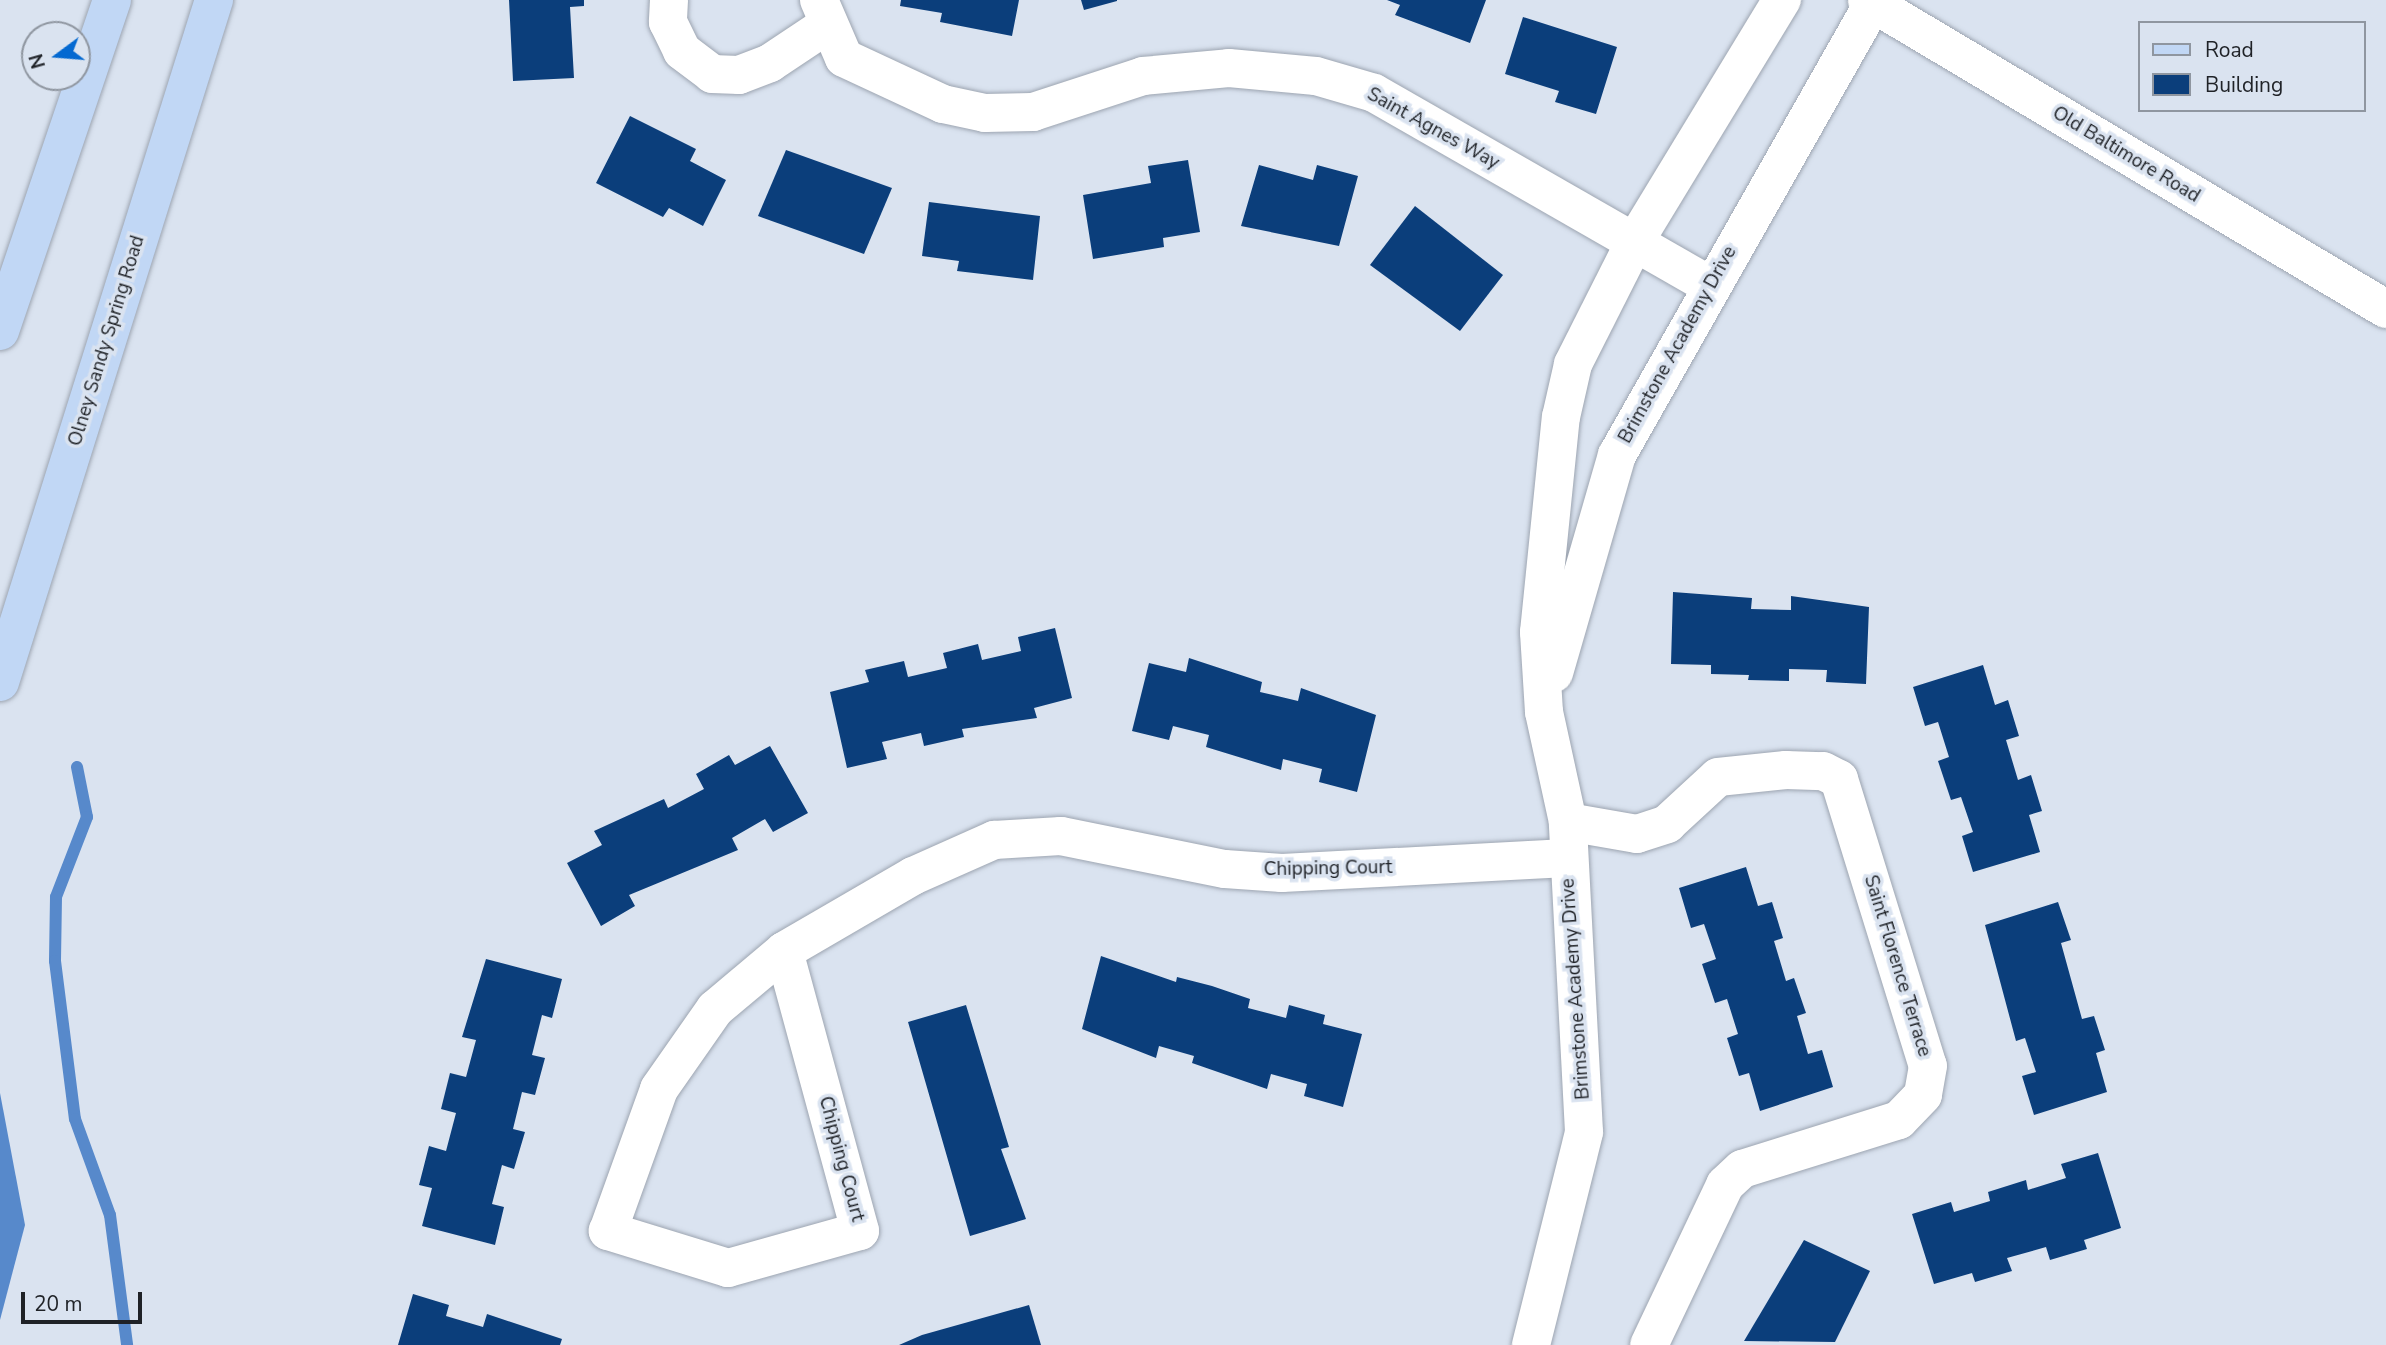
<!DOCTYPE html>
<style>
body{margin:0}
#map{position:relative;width:2386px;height:1345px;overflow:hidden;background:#dae3f0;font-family:"Nunito Sans",sans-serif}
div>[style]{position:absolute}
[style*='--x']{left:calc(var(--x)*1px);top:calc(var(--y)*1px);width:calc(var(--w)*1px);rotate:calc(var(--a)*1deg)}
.water>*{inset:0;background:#5789cb}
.stream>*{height:12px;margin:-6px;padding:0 6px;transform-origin:6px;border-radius:6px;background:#5789cb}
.building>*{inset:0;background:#0b3e7b}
.roads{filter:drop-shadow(0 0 2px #9da5b1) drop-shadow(0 0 2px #9da5b1)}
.minor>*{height:38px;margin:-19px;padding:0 19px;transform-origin:19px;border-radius:19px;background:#fff}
.major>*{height:38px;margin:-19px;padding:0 19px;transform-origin:19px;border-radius:19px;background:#c1d7f5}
span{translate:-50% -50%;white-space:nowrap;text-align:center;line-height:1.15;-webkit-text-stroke:7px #dae3f0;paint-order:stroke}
.street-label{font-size:19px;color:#1f2227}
.legend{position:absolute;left:2138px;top:21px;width:228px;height:91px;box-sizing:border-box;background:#dae3f0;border:2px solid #8f96a0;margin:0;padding:9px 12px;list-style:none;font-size:21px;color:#1f2227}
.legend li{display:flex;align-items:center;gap:14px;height:35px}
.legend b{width:35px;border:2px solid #8f96a0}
.north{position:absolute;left:21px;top:21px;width:70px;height:70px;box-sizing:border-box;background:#dae3f0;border:2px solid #8f96a0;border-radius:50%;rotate:254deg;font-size:19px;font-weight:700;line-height:28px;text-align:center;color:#1f2227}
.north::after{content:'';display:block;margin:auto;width:24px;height:32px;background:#0469d1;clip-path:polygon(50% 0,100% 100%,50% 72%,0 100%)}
.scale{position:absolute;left:21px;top:1292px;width:121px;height:32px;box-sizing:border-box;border:4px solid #1f2227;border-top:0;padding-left:9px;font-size:21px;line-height:24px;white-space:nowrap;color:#1f2227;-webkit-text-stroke:5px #dae3f0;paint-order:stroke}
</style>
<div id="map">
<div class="water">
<i style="clip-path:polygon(0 1093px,25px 1225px,0 1320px)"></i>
</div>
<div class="stream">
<i style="--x:77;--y:767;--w:51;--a:78.7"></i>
<i style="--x:87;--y:817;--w:86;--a:111.2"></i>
<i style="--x:56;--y:897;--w:64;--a:90.9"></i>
<i style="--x:55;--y:961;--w:159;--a:82.8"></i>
<i style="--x:75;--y:1119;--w:102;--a:70"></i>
<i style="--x:110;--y:1215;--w:131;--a:82.5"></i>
</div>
<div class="building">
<i style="clip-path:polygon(509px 0,584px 0,584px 6px,570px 7px,574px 78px,513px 81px)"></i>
<i style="clip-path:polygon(901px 0,1019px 0,1012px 36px,940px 22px,942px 13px,900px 6px)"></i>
<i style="clip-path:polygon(1081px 0,1117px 0,1117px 1px,1084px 10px)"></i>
<i style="clip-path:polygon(1387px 0,1486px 0,1470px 43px,1395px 15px,1400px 5px)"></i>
<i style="clip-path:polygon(1523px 17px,1617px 47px,1596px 114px,1555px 102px,1559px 91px,1505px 74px)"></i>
<i style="clip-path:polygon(630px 116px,696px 149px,690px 161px,726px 180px,703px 226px,669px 208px,663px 217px,596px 183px)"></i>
<i style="clip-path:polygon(786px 150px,892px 188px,864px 254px,758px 216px)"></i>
<i style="clip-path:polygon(1188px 160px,1200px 232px,1163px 238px,1164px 247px,1093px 259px,1083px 195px,1151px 183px,1148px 166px)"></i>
<i style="clip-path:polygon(1259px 165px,1313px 180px,1317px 165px,1358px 176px,1339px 246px,1241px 226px)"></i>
<i style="clip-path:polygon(929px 202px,1040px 216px,1033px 280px,957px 271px,959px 261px,922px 256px)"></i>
<i style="clip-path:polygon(1415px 206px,1503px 275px,1460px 331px,1370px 265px)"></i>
<i style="clip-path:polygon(1673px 592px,1752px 598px,1751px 609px,1791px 610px,1791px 596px,1869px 607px,1866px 684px,1826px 682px,1827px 670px,1789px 669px,1789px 681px,1748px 680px,1749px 675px,1711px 674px,1711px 665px,1671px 664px)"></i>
<i style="clip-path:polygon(1055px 628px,1072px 698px,1034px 708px,1037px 718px,962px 729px,964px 737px,924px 746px,921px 733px,882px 742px,887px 759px,847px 768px,830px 692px,869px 682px,865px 670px,904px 661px,908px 677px,947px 668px,943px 653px,978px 644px,982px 660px,1021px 651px,1018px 637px)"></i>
<i style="clip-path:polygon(1189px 658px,1262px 682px,1260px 692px,1298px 701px,1301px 688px,1376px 715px,1357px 792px,1319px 782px,1322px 769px,1283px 759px,1281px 770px,1206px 747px,1209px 735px,1173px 726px,1169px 740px,1132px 731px,1149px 663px,1186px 672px)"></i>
<i style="clip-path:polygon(1983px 665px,1995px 705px,2008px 700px,2019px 736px,2006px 740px,2018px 780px,2031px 775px,2042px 811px,2029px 815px,2040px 852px,1973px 872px,1962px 836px,1973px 832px,1961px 797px,1951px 800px,1938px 761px,1949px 757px,1938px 722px,1925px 726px,1913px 687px)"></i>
<i style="clip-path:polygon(770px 746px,808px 813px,773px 832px,765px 819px,732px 838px,738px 850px,629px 895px,635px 906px,601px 926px,567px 863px,602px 845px,594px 831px,664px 799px,668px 808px,704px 789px,696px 774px,729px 755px,735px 765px)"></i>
<i style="clip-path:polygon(1746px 867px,1758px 906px,1772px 902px,1783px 938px,1774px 941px,1786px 981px,1794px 978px,1806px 1013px,1797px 1016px,1808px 1054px,1822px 1050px,1833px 1087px,1760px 1111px,1749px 1073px,1739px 1076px,1727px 1038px,1738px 1034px,1727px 999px,1715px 1003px,1702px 964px,1716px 959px,1704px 924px,1691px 928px,1679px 888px)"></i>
<i style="clip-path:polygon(2058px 902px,2071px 940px,2061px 943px,2082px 1019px,2094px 1016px,2105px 1050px,2096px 1053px,2107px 1092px,2034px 1115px,2022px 1076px,2036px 1072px,2025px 1038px,2016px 1041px,1985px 925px)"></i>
<i style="clip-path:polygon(1101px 956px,1176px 982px,1177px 977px,1212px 986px,1250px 999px,1248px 1008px,1286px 1018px,1289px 1005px,1325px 1015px,1323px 1024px,1362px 1034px,1343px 1107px,1304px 1096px,1307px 1084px,1271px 1074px,1267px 1089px,1192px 1063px,1194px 1056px,1159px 1046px,1156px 1058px,1082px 1029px)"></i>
<i style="clip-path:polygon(486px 959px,562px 979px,552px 1018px,542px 1015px,532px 1055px,545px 1058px,535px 1095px,522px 1092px,513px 1129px,525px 1132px,514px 1169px,502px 1165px,492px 1204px,504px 1207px,495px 1245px,422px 1226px,432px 1188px,419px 1185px,429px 1146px,446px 1151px,456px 1113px,441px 1109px,450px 1073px,466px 1077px,476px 1040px,462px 1037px)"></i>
<i style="clip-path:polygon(966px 1005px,1009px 1147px,1001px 1149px,1026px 1219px,970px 1236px,908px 1022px)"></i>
<i style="clip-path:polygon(2098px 1153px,2121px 1228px,2084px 1240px,2087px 1249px,2050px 1260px,2046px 1247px,2007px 1258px,2012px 1271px,1975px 1282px,1972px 1273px,1934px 1284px,1912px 1214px,1951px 1202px,1954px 1212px,1990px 1201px,1988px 1192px,2026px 1180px,2028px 1190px,2066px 1178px,2061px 1164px)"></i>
<i style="clip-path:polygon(1804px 1240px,1870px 1271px,1835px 1342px,1744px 1341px)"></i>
<i style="clip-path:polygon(413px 1294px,449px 1305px,446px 1316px,483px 1327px,487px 1314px,562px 1339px,560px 1345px,398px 1345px)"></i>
<i style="clip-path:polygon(1029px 1305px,1041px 1345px,899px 1345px,922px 1335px)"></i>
</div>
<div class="roads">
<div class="minor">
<i style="--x:669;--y:0;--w:22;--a:93"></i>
<i style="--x:668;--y:22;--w:32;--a:64"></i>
<i style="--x:682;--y:51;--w:38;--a:37"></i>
<i style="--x:712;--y:74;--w:27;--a:2"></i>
<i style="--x:739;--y:75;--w:33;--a:-21"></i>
<i style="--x:770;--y:63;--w:69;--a:-33.7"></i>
<i style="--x:819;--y:0;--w:63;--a:66.7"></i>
<i style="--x:844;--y:58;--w:109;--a:24.9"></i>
<i style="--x:943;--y:104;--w:43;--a:12.1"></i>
<i style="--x:985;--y:113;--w:48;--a:-1.2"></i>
<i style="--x:1033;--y:112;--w:116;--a:-18.1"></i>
<i style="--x:1143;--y:76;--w:86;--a:-5.3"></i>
<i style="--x:1229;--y:68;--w:87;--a:5.3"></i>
<i style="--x:1316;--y:76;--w:60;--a:16.3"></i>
<i style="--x:1374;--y:93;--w:388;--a:29.8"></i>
<i style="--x:1867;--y:0;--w:604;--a:30.77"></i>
<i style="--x:1554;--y:673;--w:227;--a:-73.9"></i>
<i style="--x:1617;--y:455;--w:523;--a:-60.45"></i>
<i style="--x:1568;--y:822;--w:70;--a:9.9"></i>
<i style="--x:1637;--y:834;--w:32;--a:-18"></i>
<i style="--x:1667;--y:824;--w:69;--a:-42.7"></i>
<i style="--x:1718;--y:777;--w:68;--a:-5.9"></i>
<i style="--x:1786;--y:770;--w:37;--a:2"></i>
<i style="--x:1823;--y:771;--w:18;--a:27"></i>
<i style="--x:1839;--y:779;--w:300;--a:72.8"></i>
<i style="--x:1928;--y:1066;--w:29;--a:100"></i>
<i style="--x:1923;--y:1095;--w:35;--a:134"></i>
<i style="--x:1899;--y:1120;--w:164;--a:162.7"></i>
<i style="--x:1742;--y:1169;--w:23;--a:137"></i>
<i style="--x:1725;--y:1185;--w:177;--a:115.4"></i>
<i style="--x:784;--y:951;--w:290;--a:74.8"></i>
<i style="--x:860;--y:1231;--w:137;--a:164.3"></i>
<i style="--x:728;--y:1268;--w:126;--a:-162.9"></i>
<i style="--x:608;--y:1231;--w:151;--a:-70.2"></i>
<i style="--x:659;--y:1089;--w:98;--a:-55"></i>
<i style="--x:715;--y:1009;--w:90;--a:-40"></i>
<i style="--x:784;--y:951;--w:149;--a:-30.2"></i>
<i style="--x:913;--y:876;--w:89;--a:-24"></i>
<i style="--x:994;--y:840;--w:67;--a:-3.4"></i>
<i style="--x:1061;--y:836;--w:167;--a:11.4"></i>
<i style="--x:1225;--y:869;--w:57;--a:4"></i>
<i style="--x:1282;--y:873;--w:285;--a:-3"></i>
<i style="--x:1531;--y:1345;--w:219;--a:-76"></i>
<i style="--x:1584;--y:1132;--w:310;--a:-93"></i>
<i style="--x:1568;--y:822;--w:113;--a:-102.3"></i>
<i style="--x:1544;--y:712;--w:80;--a:-93.6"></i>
<i style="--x:1539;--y:632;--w:216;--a:-84.2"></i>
<i style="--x:1561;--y:417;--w:54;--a:-77.2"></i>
<i style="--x:1573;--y:364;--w:136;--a:-63.2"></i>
<i style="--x:1634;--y:243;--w:285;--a:-58.7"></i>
</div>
<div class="major">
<i style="--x:0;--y:331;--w:349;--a:-71.3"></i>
<i style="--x:0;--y:682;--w:715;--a:-72.58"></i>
</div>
</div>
<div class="street-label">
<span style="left:1433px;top:129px;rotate:29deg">Saint Agnes Way</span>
<span style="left:2126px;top:155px;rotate:31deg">Old Baltimore Road</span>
<span style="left:107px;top:341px;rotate:-73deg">Olney Sandy Spring Road</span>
<span style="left:1678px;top:345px;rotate:-61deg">Brimstone Academy Drive</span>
<span style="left:1328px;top:869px;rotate:-1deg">Chipping Court</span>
<span style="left:1897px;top:966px;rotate:73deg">Saint Florence Terrace</span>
<span style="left:1576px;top:989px;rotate:-94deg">Brimstone Academy Drive</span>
<span style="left:841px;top:1159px;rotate:75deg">Chipping Court</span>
</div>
<ul class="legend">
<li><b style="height:9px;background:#c1d7f5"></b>Road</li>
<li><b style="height:19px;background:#0b3e7b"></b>Building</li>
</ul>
<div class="north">N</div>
<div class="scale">20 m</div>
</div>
